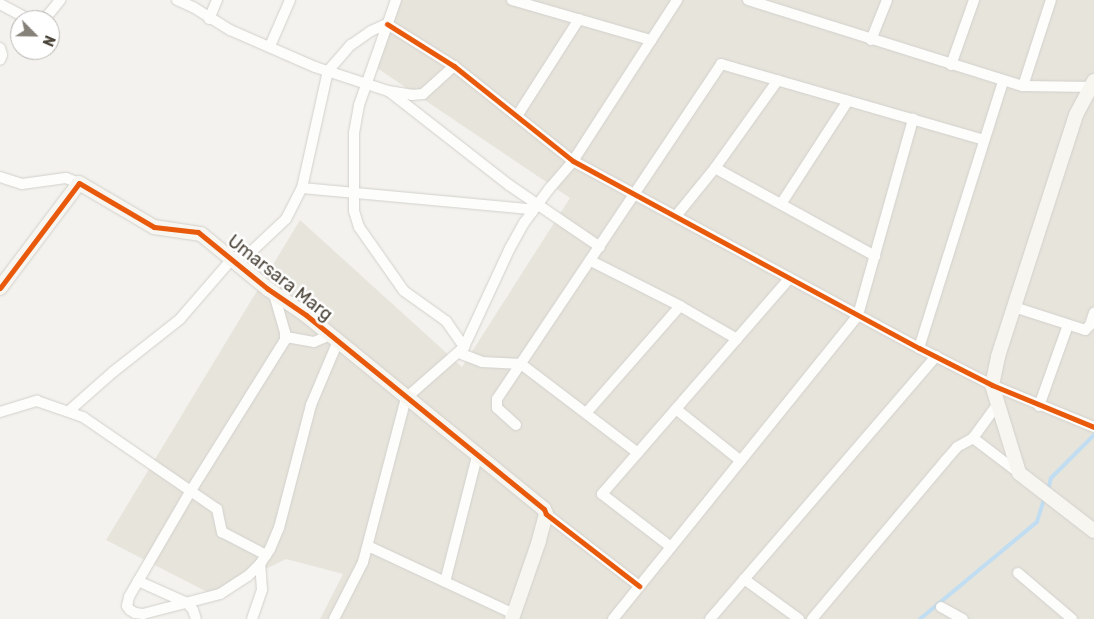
<!DOCTYPE html>
<style>
body{margin:0}
#map{position:relative;width:1094px;height:619px;overflow:hidden;background:#f4f2ee;font-family:Rubik,sans-serif}
div>[style]{position:absolute}
[style*='--x']{left:calc(var(--x)*1px);top:calc(var(--y)*1px);width:calc(var(--w)*1px);rotate:calc(var(--a)*1deg)}
.residential>*{inset:0;background:#e7e4dc}
.stream>*{height:4px;margin:-2px;padding:0 2px;transform-origin:2px;border-radius:2px;background:#c0ddf1}
.roads{filter:drop-shadow(0 0 1px #d2d0cb) drop-shadow(0 0 1px #d2d0cb)}
.street>*{height:10px;margin:-5px;padding:0 5px;transform-origin:5px;border-radius:5px;background:#fdfdfc}
.secondary>*{height:14px;margin:-7px;padding:0 7px;transform-origin:7px;border-radius:7px;background:#f7f6f1}
.cycleway>*{height:5px;margin:-2.5px;padding:0 2.5px;transform-origin:2.5px;border-radius:2.5px;background:#e8590c}
span{translate:-50% -50%;white-space:nowrap;text-align:center;line-height:1.15;-webkit-text-stroke:5px #fff;paint-order:stroke}
.street-label{font-size:18px;color:#4b4439}
.north{position:absolute;left:10px;top:10px;width:50px;height:50px;box-sizing:border-box;background:#fff;border:1px solid #b7b4b0;border-radius:50%;rotate:113deg;font-size:14px;font-weight:700;line-height:20px;text-align:center;color:#4b4439}
.north::after{content:'';display:block;margin:auto;width:18px;height:22px;background:#868178;clip-path:polygon(50% 0,100% 100%,50% 72%,0 100%)}
</style>
<div id="map">
<div class="residential">
<i style="clip-path:polygon(398px 0,1094px 0,1094px 619px,320px 619px,343px 574px,286px 559px,213px 595px,106px 540px,300px 220px,462px 367px,570px 198px,371px 64px)"></i>
</div>
<div class="stream">
<i style="--x:1048;--y:490;--w:12;--a:-76"></i>
<i style="--x:1051;--y:478;--w:61;--a:-45"></i>
<i style="--x:920;--y:619;--w:152;--a:-39.7"></i>
<i style="--x:1037;--y:522;--w:27;--a:-73"></i>
</div>
<div class="roads">
<div class="street">
<i style="--x:177;--y:0;--w:17;--a:24"></i>
<i style="--x:193;--y:7;--w:44;--a:31.9"></i>
<i style="--x:230;--y:30;--w:93;--a:23.5"></i>
<i style="--x:315;--y:67;--w:77;--a:18.2"></i>
<i style="--x:388;--y:91;--w:24;--a:9"></i>
<i style="--x:412;--y:95;--w:11;--a:-5"></i>
<i style="--x:423;--y:94;--w:42;--a:-42.1"></i>
<i style="--x:396;--y:0;--w:111;--a:109.4"></i>
<i style="--x:359;--y:105;--w:28;--a:100"></i>
<i style="--x:354;--y:133;--w:78;--a:90"></i>
<i style="--x:354;--y:211;--w:17;--a:73"></i>
<i style="--x:359;--y:227;--w:78;--a:54.9"></i>
<i style="--x:404;--y:291;--w:52;--a:35.5"></i>
<i style="--x:446;--y:321;--w:32;--a:55"></i>
<i style="--x:512;--y:0;--w:145;--a:16.1"></i>
<i style="--x:748;--y:0;--w:288;--a:17.4"></i>
<i style="--x:1023;--y:86;--w:71;--a:0.8"></i>
<i style="--x:0;--y:4;--w:34;--a:28"></i>
<i style="--x:209;--y:19;--w:21;--a:-67"></i>
<i style="--x:44;--y:20;--w:26;--a:-51"></i>
<i style="--x:387;--y:24;--w:79;--a:32.1"></i>
<i style="--x:454;--y:66;--w:152;--a:38.6"></i>
<i style="--x:573;--y:161;--w:393;--a:28.4"></i>
<i style="--x:919;--y:348;--w:82;--a:26.9"></i>
<i style="--x:992;--y:385;--w:110;--a:22.4"></i>
<i style="--x:871;--y:40;--w:43;--a:-68.2"></i>
<i style="--x:270;--y:46;--w:50;--a:-66.5"></i>
<i style="--x:0;--y:48;--w:7;--a:74"></i>
<i style="--x:2;--y:55;--w:5;--a:112"></i>
<i style="--x:951;--y:65;--w:69;--a:-70.5"></i>
<i style="--x:1023;--y:86;--w:90;--a:-72"></i>
<i style="--x:390;--y:92;--w:151;--a:38"></i>
<i style="--x:509;--y:185;--w:110;--a:34.3"></i>
<i style="--x:517;--y:116;--w:115;--a:-57.4"></i>
<i style="--x:715;--y:168;--w:183;--a:28.8"></i>
<i style="--x:0;--y:177;--w:23;--a:18"></i>
<i style="--x:22;--y:184;--w:44;--a:-7.8"></i>
<i style="--x:66;--y:178;--w:14;--a:21"></i>
<i style="--x:302;--y:188;--w:226;--a:5.3"></i>
<i style="--x:527;--y:209;--w:6;--a:31"></i>
<i style="--x:781;--y:204;--w:123;--a:-57"></i>
<i style="--x:676;--y:216;--w:62;--a:-50.9"></i>
<i style="--x:715;--y:168;--w:108;--a:-54.4"></i>
<i style="--x:591;--y:261;--w:100;--a:26.8"></i>
<i style="--x:680;--y:306;--w:66;--a:30.1"></i>
<i style="--x:274;--y:294;--w:40;--a:74"></i>
<i style="--x:285;--y:332;--w:8;--a:90"></i>
<i style="--x:285;--y:340;--w:179;--a:122"></i>
<i style="--x:190;--y:492;--w:121;--a:120.2"></i>
<i style="--x:129;--y:597;--w:9;--a:103"></i>
<i style="--x:127;--y:606;--w:5;--a:53"></i>
<i style="--x:130;--y:610;--w:6;--a:31"></i>
<i style="--x:135;--y:613;--w:8;--a:7"></i>
<i style="--x:143;--y:614;--w:80;--a:-14.6"></i>
<i style="--x:220;--y:594;--w:33;--a:-33"></i>
<i style="--x:248;--y:576;--w:17;--a:-45"></i>
<i style="--x:260;--y:564;--w:18;--a:-56"></i>
<i style="--x:270;--y:549;--w:23;--a:-67"></i>
<i style="--x:279;--y:528;--w:127;--a:-75.4"></i>
<i style="--x:311;--y:405;--w:69;--a:-67.1"></i>
<i style="--x:1014;--y:307;--w:75;--a:17.9"></i>
<i style="--x:1085;--y:330;--w:7;--a:-45"></i>
<i style="--x:1090;--y:325;--w:13;--a:-72"></i>
<i style="--x:286;--y:337;--w:28;--a:10"></i>
<i style="--x:314;--y:342;--w:17;--a:-24"></i>
<i style="--x:919;--y:348;--w:280;--a:-72.5"></i>
<i style="--x:459;--y:353;--w:25;--a:21"></i>
<i style="--x:482;--y:362;--w:39;--a:3"></i>
<i style="--x:521;--y:364;--w:147;--a:37.3"></i>
<i style="--x:1039;--y:406;--w:86;--a:-70.3"></i>
<i style="--x:676;--y:409;--w:83;--a:38.7"></i>
<i style="--x:70;--y:410;--w:57;--a:-41.5"></i>
<i style="--x:113;--y:372;--w:85;--a:-38.3"></i>
<i style="--x:180;--y:319;--w:79;--a:-49.1"></i>
<i style="--x:232;--y:259;--w:23;--a:-23"></i>
<i style="--x:253;--y:250;--w:45;--a:-43.2"></i>
<i style="--x:286;--y:219;--w:35;--a:-63"></i>
<i style="--x:302;--y:188;--w:120;--a:-77.5"></i>
<i style="--x:328;--y:71;--w:35;--a:-49"></i>
<i style="--x:351;--y:45;--w:24;--a:-35"></i>
<i style="--x:371;--y:31;--w:17;--a:-24"></i>
<i style="--x:0;--y:412;--w:39;--a:-17"></i>
<i style="--x:37;--y:401;--w:49;--a:19.2"></i>
<i style="--x:83;--y:417;--w:163;--a:34.5"></i>
<i style="--x:217;--y:509;--w:24;--a:78"></i>
<i style="--x:222;--y:532;--w:50;--a:27.6"></i>
<i style="--x:587;--y:412;--w:141;--a:-48.7"></i>
<i style="--x:516;--y:425;--w:25;--a:-138"></i>
<i style="--x:497;--y:408;--w:9;--a:-90"></i>
<i style="--x:497;--y:399;--w:403;--a:-56.2"></i>
<i style="--x:721;--y:64;--w:274;--a:16.1"></i>
<i style="--x:973;--y:438;--w:58;--a:37.3"></i>
<i style="--x:546;--y:514;--w:118;--a:37.7"></i>
<i style="--x:368;--y:546;--w:161;--a:25"></i>
<i style="--x:671;--y:547;--w:87;--a:-142.5"></i>
<i style="--x:602;--y:494;--w:286;--a:-49"></i>
<i style="--x:1018;--y:573;--w:71;--a:40.4"></i>
<i style="--x:744;--y:579;--w:68;--a:36"></i>
<i style="--x:138;--y:581;--w:54;--a:24.2"></i>
<i style="--x:187;--y:603;--w:9;--a:49"></i>
<i style="--x:193;--y:610;--w:9;--a:72"></i>
<i style="--x:445;--y:582;--w:130;--a:-75.7"></i>
<i style="--x:941;--y:607;--w:25;--a:29"></i>
<i style="--x:252;--y:619;--w:31;--a:-71"></i>
<i style="--x:262;--y:590;--w:26;--a:-94"></i>
<i style="--x:334;--y:619;--w:64;--a:-63"></i>
<i style="--x:363;--y:562;--w:170;--a:-75.3"></i>
<i style="--x:406;--y:398;--w:77;--a:-41.3"></i>
<i style="--x:464;--y:347;--w:109;--a:-65.1"></i>
<i style="--x:510;--y:248;--w:29;--a:-61"></i>
<i style="--x:524;--y:223;--w:42;--a:-53.7"></i>
<i style="--x:549;--y:189;--w:37;--a:-49"></i>
<i style="--x:573;--y:161;--w:192;--a:-57.1"></i>
<i style="--x:613;--y:619;--w:390;--a:-51.1"></i>
<i style="--x:858;--y:315;--w:204;--a:-74.3"></i>
<i style="--x:710;--y:619;--w:347;--a:-49.3"></i>
<i style="--x:812;--y:619;--w:207;--a:-49.9"></i>
<i style="--x:945;--y:461;--w:18;--a:-49"></i>
<i style="--x:957;--y:447;--w:18;--a:-29"></i>
<i style="--x:973;--y:438;--w:41;--a:-54"></i>
</div>
<div class="secondary">
<i style="--x:1094;--y:81;--w:38;--a:118"></i>
<i style="--x:1076;--y:115;--w:254;--a:107.9"></i>
<i style="--x:998;--y:357;--w:29;--a:102"></i>
<i style="--x:992;--y:385;--w:92;--a:72.9"></i>
<i style="--x:1019;--y:473;--w:95;--a:37.7"></i>
<i style="--x:0;--y:288;--w:131;--a:-53"></i>
<i style="--x:79;--y:183;--w:87;--a:30.4"></i>
<i style="--x:154;--y:227;--w:48;--a:8.5"></i>
<i style="--x:201;--y:234;--w:87;--a:39.4"></i>
<i style="--x:268;--y:289;--w:46;--a:34.4"></i>
<i style="--x:306;--y:315;--w:307;--a:39.2"></i>
<i style="--x:544;--y:509;--w:5;--a:68"></i>
<i style="--x:546;--y:514;--w:28;--a:105"></i>
<i style="--x:539;--y:541;--w:83;--a:109.1"></i>
</div>
</div>
<div class="cycleway">
<i style="--x:387;--y:24;--w:79;--a:32.1"></i>
<i style="--x:454;--y:66;--w:152;--a:38.6"></i>
<i style="--x:573;--y:161;--w:393;--a:28.4"></i>
<i style="--x:919;--y:348;--w:82;--a:26.9"></i>
<i style="--x:992;--y:385;--w:110;--a:22.4"></i>
<i style="--x:0;--y:288;--w:131;--a:-53"></i>
<i style="--x:79;--y:183;--w:87;--a:30.4"></i>
<i style="--x:154;--y:227;--w:44;--a:6.5"></i>
<i style="--x:198;--y:232;--w:90;--a:39.2"></i>
<i style="--x:268;--y:289;--w:46;--a:34.4"></i>
<i style="--x:306;--y:315;--w:307;--a:39.2"></i>
<i style="--x:544;--y:509;--w:5;--a:68"></i>
<i style="--x:546;--y:514;--w:118;--a:37.7"></i>
</div>
<div class="street-label">
<span style="left:280px;top:278px;rotate:38deg">Umarsara Marg</span>
</div>
<div class="north">N</div>
</div>
